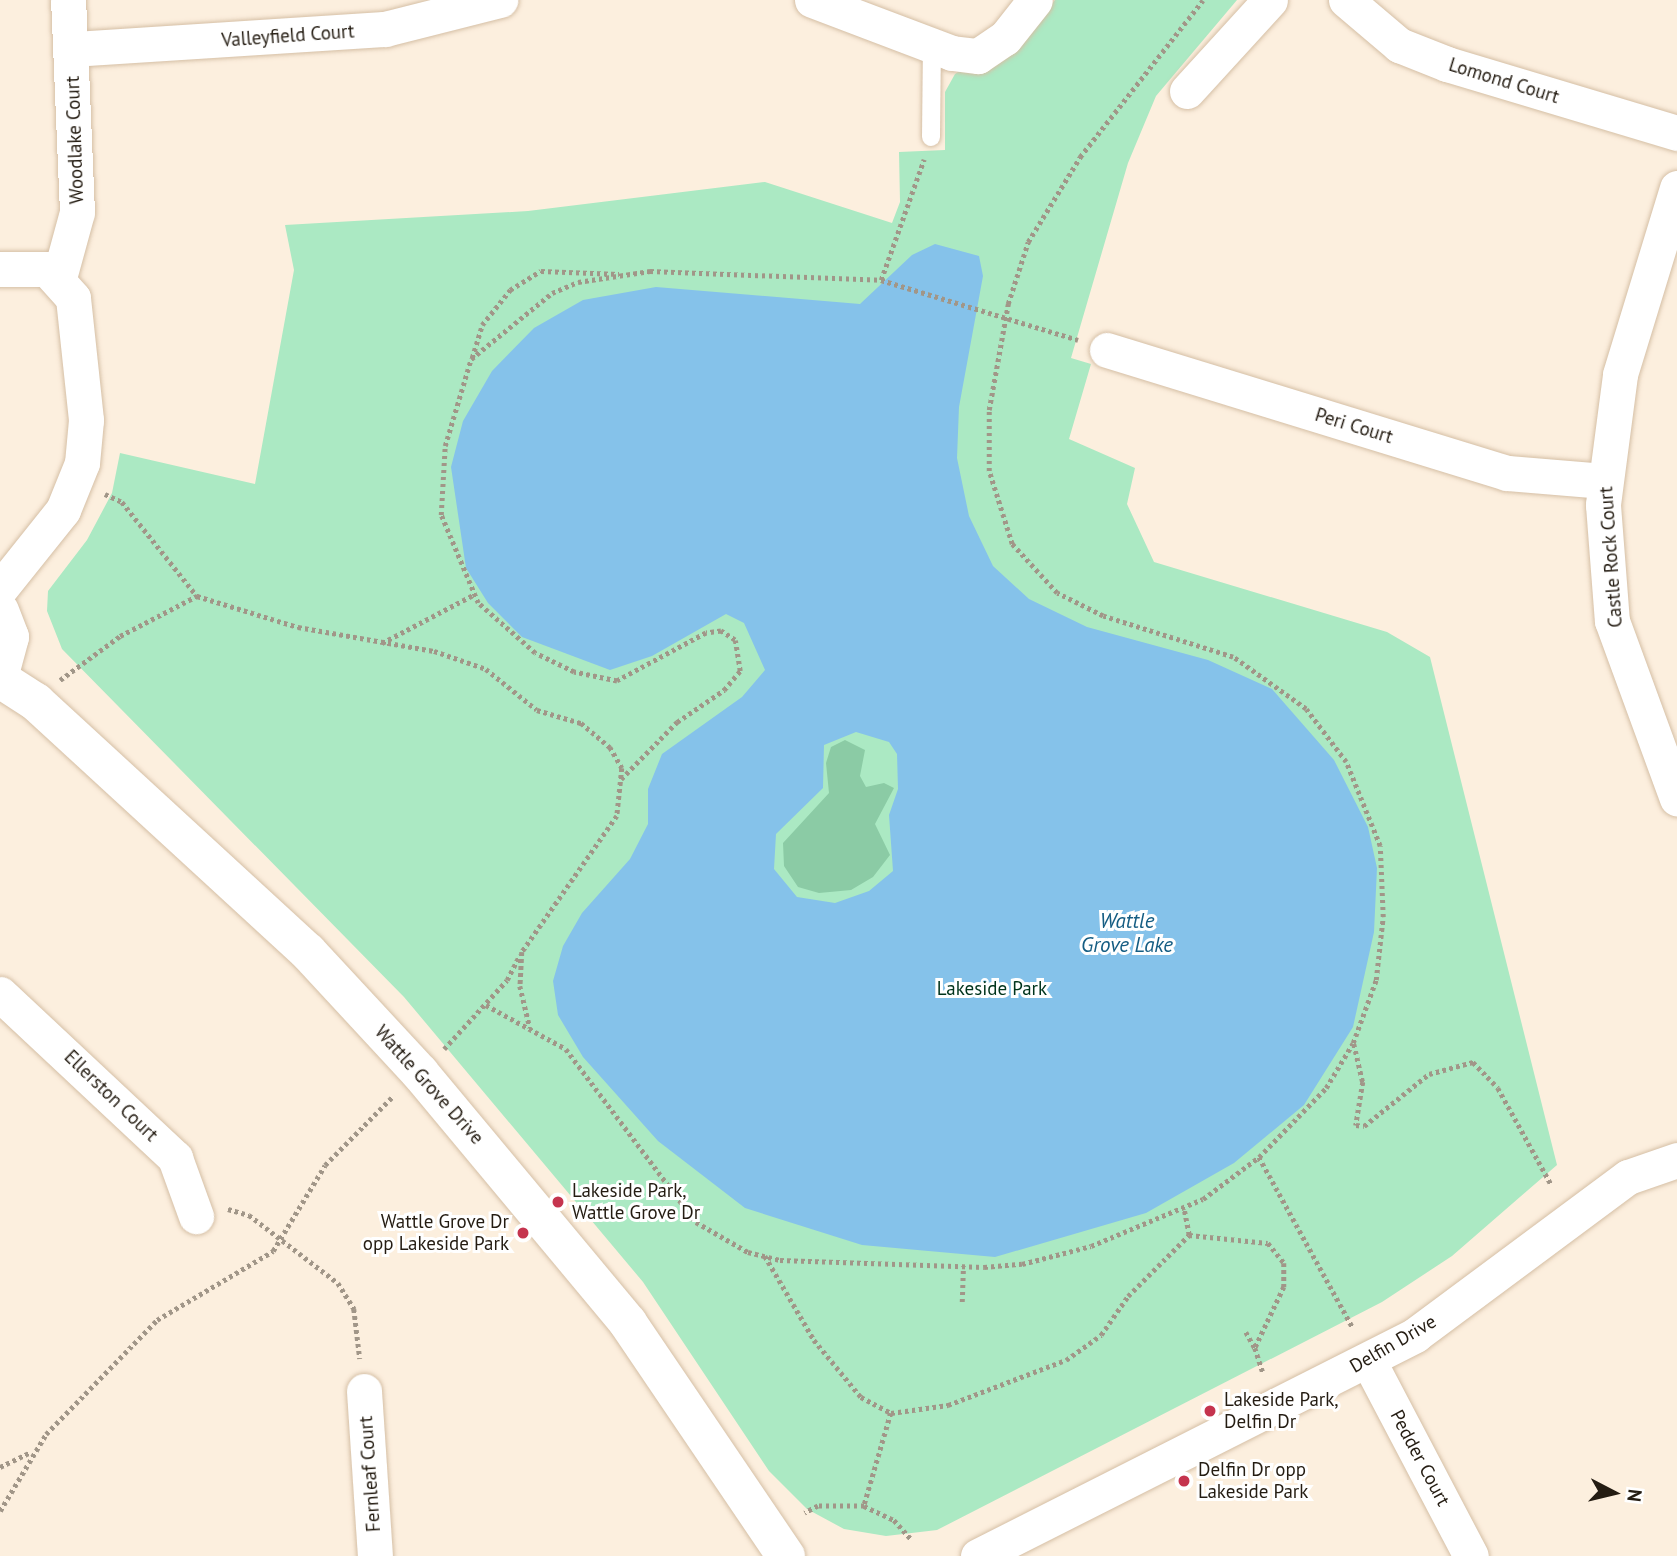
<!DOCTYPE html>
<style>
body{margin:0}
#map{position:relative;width:1677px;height:1556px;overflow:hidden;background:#fcefde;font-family:"PT Sans",sans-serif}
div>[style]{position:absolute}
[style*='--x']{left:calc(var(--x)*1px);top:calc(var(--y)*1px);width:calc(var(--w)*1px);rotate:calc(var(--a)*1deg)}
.green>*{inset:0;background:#abe9c3}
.forest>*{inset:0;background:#8bcba5}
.water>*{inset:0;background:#85c2ea}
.path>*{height:4.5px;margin-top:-2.25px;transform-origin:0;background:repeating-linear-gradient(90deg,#a19688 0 3.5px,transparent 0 7px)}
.roads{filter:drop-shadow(0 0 2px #d5bfa5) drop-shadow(0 0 2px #d5bfa5)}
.lane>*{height:18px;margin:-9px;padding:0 9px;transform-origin:9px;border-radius:9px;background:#fff}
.street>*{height:35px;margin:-17.5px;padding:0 17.5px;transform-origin:17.5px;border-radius:17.5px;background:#fff}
.secondary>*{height:38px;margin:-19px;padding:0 19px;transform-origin:19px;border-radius:19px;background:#fff}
.dots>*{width:19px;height:19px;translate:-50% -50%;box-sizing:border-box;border:4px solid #fff;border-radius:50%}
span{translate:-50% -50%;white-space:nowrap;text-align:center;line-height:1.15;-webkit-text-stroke:6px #fff;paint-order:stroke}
.street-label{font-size:19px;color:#241c12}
.park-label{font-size:19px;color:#00341c}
.poi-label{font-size:19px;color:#241c12}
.left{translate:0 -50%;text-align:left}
.right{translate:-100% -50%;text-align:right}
.water-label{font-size:21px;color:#155d83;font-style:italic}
.north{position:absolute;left:1579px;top:1458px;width:70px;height:70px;-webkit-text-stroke:5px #fff;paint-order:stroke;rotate:97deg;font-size:19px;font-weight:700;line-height:28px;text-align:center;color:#241c12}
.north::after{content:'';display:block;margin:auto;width:24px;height:32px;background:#241c12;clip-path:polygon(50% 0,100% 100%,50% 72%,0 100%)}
</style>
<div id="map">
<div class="green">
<i style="clip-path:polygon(1055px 0,1237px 0,1156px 96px,1128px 163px,1071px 358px,1091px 364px,1069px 439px,1135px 468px,1127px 504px,1154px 562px,1387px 632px,1430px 657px,1557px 1165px,1452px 1256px,1382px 1302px,937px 1530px,886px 1536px,844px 1529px,807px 1509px,769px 1471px,643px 1282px,404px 997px,62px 649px,47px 611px,48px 591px,87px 540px,112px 493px,120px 453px,255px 484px,294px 270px,285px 225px,528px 211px,765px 182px,892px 223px,900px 202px,899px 152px,945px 150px,945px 92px,955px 74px,1036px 24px)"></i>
</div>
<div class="forest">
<i style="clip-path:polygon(845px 740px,865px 750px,860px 776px,866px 787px,884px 783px,894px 788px,875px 824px,890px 855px,873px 877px,851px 890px,819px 893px,798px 887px,784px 866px,783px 843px,829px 793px,826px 763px,831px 747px)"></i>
</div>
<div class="water">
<i style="clip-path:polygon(evenodd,935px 244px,979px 256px,983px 276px,959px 407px,957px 458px,969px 516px,993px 566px,1029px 599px,1087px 627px,1208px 660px,1272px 689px,1334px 760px,1368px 827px,1377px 868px,1374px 932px,1353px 1027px,1304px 1105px,1234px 1163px,1146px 1213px,995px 1257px,862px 1245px,745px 1208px,658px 1141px,583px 1057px,558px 1015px,553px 981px,563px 946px,582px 913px,630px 859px,648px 824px,648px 789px,662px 754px,742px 697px,765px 670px,744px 623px,726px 614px,652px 656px,610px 670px,522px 637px,488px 603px,466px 568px,451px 467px,463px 421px,492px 371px,534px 328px,583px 300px,656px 287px,860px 304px,912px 255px,935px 244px,856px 732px,889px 742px,897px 754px,898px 789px,889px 815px,893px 871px,869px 891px,835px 903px,797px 897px,774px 869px,776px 834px,823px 788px,824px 745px,856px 732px)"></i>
</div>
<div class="path">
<i style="--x:881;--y:280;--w:128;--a:-70.4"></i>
<i style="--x:472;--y:358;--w:34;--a:-73"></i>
<i style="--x:482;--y:325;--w:45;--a:-51.3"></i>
<i style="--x:510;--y:290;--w:36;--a:-32"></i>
<i style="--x:541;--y:271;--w:78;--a:2.2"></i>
<i style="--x:105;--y:494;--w:19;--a:25"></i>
<i style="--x:122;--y:502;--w:120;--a:51.4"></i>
<i style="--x:382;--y:643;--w:103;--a:-27.8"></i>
<i style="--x:60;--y:680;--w:74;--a:-36.3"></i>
<i style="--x:120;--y:636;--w:87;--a:-27.5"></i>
<i style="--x:197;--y:596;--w:106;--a:17.1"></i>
<i style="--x:298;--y:627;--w:138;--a:10"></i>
<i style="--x:434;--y:651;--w:55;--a:19.1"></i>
<i style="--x:486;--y:669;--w:65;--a:38.8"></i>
<i style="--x:537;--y:710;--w:46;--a:16.5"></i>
<i style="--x:581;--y:723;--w:38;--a:40"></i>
<i style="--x:610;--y:747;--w:24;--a:60"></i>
<i style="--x:622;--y:768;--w:48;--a:95.9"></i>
<i style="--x:617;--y:816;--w:166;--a:124.9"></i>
<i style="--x:522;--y:952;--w:34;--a:93"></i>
<i style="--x:520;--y:986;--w:43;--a:76.6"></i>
<i style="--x:621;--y:779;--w:80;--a:-45.5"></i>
<i style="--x:677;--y:722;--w:57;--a:-34.2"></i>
<i style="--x:724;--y:690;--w:25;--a:-50"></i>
<i style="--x:740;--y:671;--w:31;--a:-99"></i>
<i style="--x:735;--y:640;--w:17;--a:-147"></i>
<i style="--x:721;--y:631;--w:15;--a:172"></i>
<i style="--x:706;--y:633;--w:101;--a:151.7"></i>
<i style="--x:617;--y:681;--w:44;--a:-168.2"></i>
<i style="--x:574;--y:672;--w:43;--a:-154"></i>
<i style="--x:535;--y:653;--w:76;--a:-138.7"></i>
<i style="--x:478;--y:603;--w:95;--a:-112.8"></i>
<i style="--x:441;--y:515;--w:69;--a:-86.7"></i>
<i style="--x:445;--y:446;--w:91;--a:-73.4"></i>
<i style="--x:471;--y:359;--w:104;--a:-39.2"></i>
<i style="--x:552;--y:293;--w:28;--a:-23"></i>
<i style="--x:578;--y:282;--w:73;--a:-8.7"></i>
<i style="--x:650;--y:271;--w:231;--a:2.2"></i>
<i style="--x:881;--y:280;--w:206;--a:16.9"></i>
<i style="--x:486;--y:1005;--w:91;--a:28.8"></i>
<i style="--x:566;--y:1049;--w:216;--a:53.1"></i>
<i style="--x:696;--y:1222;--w:60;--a:30"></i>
<i style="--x:748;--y:1252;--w:33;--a:14"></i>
<i style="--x:780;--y:1260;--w:204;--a:2"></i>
<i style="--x:984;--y:1267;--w:38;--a:-5"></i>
<i style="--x:1022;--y:1264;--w:71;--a:-14.6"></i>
<i style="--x:1091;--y:1246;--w:121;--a:-22.8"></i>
<i style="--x:1203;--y:1199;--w:70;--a:-36.9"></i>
<i style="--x:1259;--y:1157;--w:96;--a:-45.8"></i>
<i style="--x:1326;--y:1088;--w:52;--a:-59"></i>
<i style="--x:1353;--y:1043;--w:67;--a:-69.9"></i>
<i style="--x:1376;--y:980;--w:63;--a:-83.7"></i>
<i style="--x:1383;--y:917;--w:71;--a:-92.4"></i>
<i style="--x:1380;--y:846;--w:91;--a:-112"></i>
<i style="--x:1346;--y:762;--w:66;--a:-127"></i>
<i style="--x:1306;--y:709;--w:90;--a:-144.5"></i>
<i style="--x:1233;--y:657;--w:136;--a:-162.5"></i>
<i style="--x:1103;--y:616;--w:51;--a:-153.4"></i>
<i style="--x:1057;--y:593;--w:67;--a:-132.6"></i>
<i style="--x:1012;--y:544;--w:77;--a:-107.5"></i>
<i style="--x:989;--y:471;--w:61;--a:-90"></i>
<i style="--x:989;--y:410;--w:108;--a:-79.8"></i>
<i style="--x:1008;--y:304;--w:65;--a:-72.1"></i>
<i style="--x:1028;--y:242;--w:100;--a:-58.5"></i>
<i style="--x:1080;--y:157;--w:199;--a:-51.9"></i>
<i style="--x:1354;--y:1044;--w:39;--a:77"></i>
<i style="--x:1363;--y:1082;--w:44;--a:99.2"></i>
<i style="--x:1356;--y:1125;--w:8;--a:7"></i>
<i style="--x:1364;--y:1126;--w:83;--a:-38.7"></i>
<i style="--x:1429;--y:1074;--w:46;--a:-15.3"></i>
<i style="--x:1473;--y:1062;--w:36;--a:46"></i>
<i style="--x:1498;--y:1088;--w:110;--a:61.1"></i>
<i style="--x:444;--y:1049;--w:93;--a:-47.6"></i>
<i style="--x:507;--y:980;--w:28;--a:-63"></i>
<i style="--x:1259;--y:1157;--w:195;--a:61.2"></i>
<i style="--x:228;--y:1209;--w:22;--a:16"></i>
<i style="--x:249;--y:1215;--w:112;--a:37.4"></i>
<i style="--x:338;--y:1283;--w:31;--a:58"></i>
<i style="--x:354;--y:1309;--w:50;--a:83.2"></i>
<i style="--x:1189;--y:1235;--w:79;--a:5.8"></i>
<i style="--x:1268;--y:1243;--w:26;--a:51"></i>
<i style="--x:1284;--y:1263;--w:24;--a:90"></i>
<i style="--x:1284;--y:1287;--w:68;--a:115.4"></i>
<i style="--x:1255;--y:1348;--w:26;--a:72"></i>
<i style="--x:765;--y:1256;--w:97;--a:59.7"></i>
<i style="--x:814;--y:1340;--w:74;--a:50.5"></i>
<i style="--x:861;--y:1397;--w:34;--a:28"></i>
<i style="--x:891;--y:1413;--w:97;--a:106.2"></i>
<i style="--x:864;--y:1506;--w:46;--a:180"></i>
<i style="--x:818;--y:1506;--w:15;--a:152"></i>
<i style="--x:962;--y:1302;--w:36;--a:-88"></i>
<i style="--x:1246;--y:1332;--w:18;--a:61"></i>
<i style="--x:891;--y:1413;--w:58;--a:-8"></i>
<i style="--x:948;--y:1405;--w:126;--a:-20.9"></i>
<i style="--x:1066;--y:1360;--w:43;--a:-35.5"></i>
<i style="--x:1101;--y:1335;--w:47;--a:-55.3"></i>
<i style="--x:1128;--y:1296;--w:86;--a:-45"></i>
<i style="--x:1189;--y:1235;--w:26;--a:-101"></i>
<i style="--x:0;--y:1467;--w:32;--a:-26"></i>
<i style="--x:864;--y:1506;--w:33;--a:25"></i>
<i style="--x:894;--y:1520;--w:25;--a:48"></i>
<i style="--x:0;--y:1511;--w:90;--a:-59.1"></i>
<i style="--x:46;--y:1434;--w:159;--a:-45.8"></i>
<i style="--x:157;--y:1320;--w:135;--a:-30.7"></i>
<i style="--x:273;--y:1251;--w:100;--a:-58.8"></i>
<i style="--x:325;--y:1165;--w:98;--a:-45.4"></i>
</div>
<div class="roads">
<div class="lane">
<i style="--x:931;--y:137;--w:92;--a:-89.4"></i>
</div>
<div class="street">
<i style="--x:812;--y:0;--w:150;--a:20.7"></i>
<i style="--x:952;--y:53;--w:26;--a:7"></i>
<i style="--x:978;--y:56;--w:32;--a:-34"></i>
<i style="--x:1005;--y:38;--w:48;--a:-51.7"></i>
<i style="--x:1346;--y:0;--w:70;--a:40.3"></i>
<i style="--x:1399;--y:45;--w:52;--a:21.6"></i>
<i style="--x:1447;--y:64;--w:240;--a:16.7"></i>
<i style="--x:73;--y:49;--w:313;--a:-3.7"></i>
<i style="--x:385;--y:29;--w:119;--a:-14.2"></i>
<i style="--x:1187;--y:91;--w:123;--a:-47.6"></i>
<i style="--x:1677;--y:188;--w:195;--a:107"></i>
<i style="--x:1620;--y:375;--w:131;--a:97.5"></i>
<i style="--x:1603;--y:505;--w:116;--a:85.6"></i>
<i style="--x:1612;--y:621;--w:189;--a:69.9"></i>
<i style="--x:0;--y:269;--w:47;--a:0"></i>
<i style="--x:47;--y:269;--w:39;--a:48"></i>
<i style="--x:73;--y:298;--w:123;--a:83.9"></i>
<i style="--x:86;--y:420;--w:43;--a:95.3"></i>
<i style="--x:82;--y:463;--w:51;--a:112"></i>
<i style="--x:63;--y:510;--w:101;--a:128.6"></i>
<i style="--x:59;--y:278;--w:68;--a:-74.7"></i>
<i style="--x:77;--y:212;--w:212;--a:-92.4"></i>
<i style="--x:1107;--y:350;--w:418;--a:17.1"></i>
<i style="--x:1507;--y:473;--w:98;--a:4.7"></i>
<i style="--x:0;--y:994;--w:240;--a:43.1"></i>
<i style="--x:175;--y:1158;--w:62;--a:70.1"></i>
<i style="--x:1368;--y:1360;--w:221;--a:62.3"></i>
<i style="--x:364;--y:1391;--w:165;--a:86.2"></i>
<i style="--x:978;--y:1556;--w:490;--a:-26.8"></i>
<i style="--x:1415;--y:1335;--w:265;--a:-36.6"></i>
<i style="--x:1628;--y:1177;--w:52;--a:-19.1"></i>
</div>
<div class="secondary">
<i style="--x:0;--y:611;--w:28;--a:69"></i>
<i style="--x:10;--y:637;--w:38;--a:105"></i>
<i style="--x:0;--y:679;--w:43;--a:32.6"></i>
<i style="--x:36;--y:702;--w:369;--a:42.6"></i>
<i style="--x:308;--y:952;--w:165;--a:47.2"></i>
<i style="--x:420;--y:1073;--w:325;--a:50.2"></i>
<i style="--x:628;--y:1323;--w:282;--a:55.9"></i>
</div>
</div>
<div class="dots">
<i style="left:558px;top:1202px;background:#c5344e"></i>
<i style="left:523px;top:1233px;background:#c5344e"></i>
<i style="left:1210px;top:1411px;background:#c5344e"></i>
<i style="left:1184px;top:1481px;background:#c5344e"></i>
</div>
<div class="street-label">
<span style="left:288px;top:36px;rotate:-4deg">Valleyfield Court</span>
<span style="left:1504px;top:81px;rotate:17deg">Lomond Court</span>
<span style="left:75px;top:140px;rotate:-92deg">Woodlake Court</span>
<span style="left:1354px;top:426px;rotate:17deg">Peri Court</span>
<span style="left:1611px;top:557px;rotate:-94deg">Castle Rock Court</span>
<span style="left:429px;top:1085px;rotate:48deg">Wattle Grove Drive</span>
<span style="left:111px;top:1096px;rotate:44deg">Ellerston Court</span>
<span style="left:1393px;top:1344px;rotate:-30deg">Delfin Drive</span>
<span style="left:1420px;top:1458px;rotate:62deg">Pedder Court</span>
<span style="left:370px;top:1474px;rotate:-94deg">Fernleaf Court</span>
</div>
<div class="park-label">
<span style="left:992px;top:989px">Lakeside Park</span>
</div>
<div class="poi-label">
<span class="left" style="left:572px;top:1202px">Lakeside Park,<br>Wattle Grove Dr</span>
<span class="right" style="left:509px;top:1233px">Wattle Grove Dr<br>opp Lakeside Park</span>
<span class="left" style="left:1224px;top:1411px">Lakeside Park,<br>Delfin Dr</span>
<span class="left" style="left:1198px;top:1481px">Delfin Dr opp<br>Lakeside Park</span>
</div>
<div class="water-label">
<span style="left:1127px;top:933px">Wattle<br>Grove Lake</span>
</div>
<div class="north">N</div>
</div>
